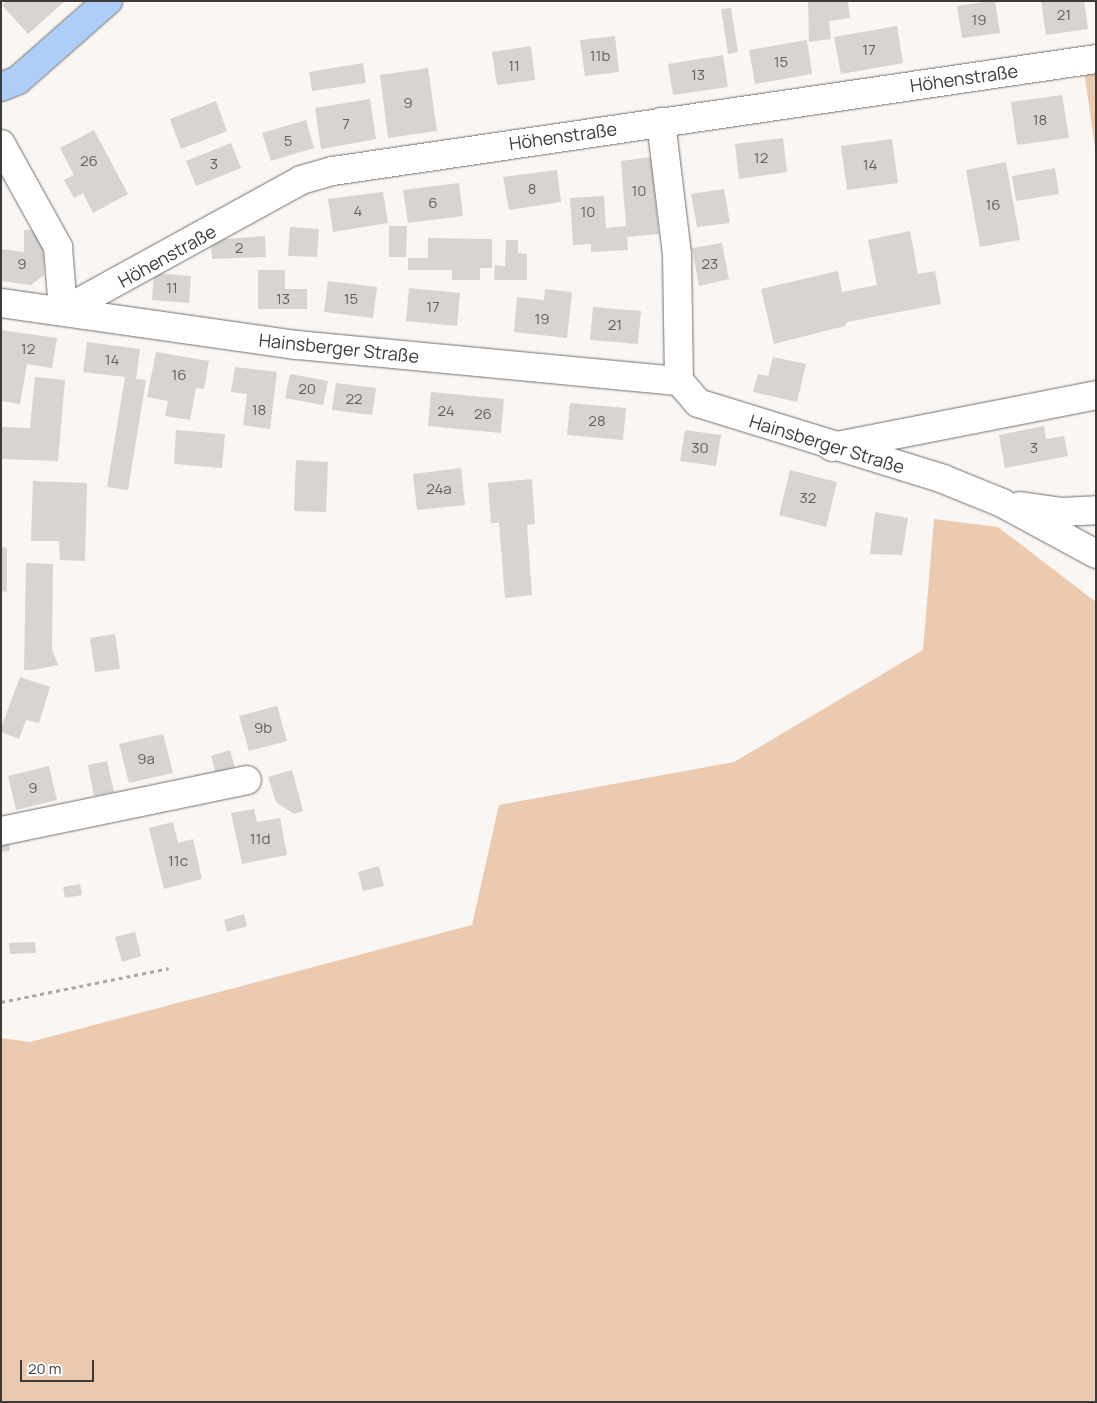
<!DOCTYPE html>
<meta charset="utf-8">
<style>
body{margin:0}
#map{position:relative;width:1097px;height:1403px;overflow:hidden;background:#faf6f3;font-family:Manrope,sans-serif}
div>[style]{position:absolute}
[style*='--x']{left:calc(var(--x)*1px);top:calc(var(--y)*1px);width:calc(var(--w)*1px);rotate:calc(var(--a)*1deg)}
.green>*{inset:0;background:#eccaaf}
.building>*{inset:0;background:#d7d4d1}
.path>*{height:3px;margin-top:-1.5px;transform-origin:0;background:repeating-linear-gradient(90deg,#aaa7a5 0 4px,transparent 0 8px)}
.roads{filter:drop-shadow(0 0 1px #726f6c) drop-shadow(0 0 1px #726f6c)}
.minor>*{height:28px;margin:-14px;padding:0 14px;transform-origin:14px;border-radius:14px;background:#fff}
.major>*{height:28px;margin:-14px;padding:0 14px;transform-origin:14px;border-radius:14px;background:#adcef9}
span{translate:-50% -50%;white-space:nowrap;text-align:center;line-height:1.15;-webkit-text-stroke:4px #fff;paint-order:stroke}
.number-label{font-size:15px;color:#636160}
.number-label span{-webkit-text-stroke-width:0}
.street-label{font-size:18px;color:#3c3b3a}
.frame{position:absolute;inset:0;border:2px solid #3c3b3a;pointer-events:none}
.scale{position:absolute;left:20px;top:1360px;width:74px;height:22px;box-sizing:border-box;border:2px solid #3c3b3a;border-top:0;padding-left:6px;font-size:15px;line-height:18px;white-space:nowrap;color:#3c3b3a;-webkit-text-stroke:4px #fff;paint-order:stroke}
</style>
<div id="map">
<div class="green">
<i style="clip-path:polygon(1096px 70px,1096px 154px,1084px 71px)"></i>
<i style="clip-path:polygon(934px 519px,998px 527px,1096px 602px,1096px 1402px,1px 1402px,1px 1038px,30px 1042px,472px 925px,499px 805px,734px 762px,923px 650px)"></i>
</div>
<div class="building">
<i style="clip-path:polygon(7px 1px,65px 1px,28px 34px,2px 5px)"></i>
<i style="clip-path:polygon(808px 1px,848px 2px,850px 18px,829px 21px,831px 39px,809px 42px)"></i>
<i style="clip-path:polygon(990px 1px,995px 1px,1000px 33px,962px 38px,957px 6px)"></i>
<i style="clip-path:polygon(1041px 1px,1084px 1px,1088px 29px,1046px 35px)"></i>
<i style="clip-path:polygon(731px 8px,738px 52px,728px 54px,721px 9px)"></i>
<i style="clip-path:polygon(897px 26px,903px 63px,841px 74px,834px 37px)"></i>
<i style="clip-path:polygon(615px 36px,619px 72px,585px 76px,580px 40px)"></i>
<i style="clip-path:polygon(807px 40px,812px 74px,755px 84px,749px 50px)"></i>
<i style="clip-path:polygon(531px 46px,535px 80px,497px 85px,492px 52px)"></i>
<i style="clip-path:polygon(723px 55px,728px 87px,673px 95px,668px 64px)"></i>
<i style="clip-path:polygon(363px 63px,366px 83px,312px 91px,309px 72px)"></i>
<i style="clip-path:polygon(428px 68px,437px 131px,388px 138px,380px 75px)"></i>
<i style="clip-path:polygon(1062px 95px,1069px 138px,1017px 145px,1011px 102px)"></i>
<i style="clip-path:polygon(370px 99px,376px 139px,321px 149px,315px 108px)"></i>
<i style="clip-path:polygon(216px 101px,227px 131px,181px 149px,170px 119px)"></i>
<i style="clip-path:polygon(306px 120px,314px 148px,271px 161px,262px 133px)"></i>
<i style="clip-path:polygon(94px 130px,128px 194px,93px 213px,83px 193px,74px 198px,64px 180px,74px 175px,60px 148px)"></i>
<i style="clip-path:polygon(783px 138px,787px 172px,739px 179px,735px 144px)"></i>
<i style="clip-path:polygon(892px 139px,898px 183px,847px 190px,841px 146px)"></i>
<i style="clip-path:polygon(231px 143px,241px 168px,196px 186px,186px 161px)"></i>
<i style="clip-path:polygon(651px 157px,659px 234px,627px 237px,628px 250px,591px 252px,591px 244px,573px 245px,570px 198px,604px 196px,606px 228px,626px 226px,621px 161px)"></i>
<i style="clip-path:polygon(1006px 162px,1020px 240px,980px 247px,966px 170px)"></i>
<i style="clip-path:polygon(1055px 168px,1059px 194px,1016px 201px,1012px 176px)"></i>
<i style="clip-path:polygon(557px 170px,561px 202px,509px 210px,503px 177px)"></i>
<i style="clip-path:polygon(459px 183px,463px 216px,408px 223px,403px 190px)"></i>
<i style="clip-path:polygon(724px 189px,730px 223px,697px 227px,691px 194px)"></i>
<i style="clip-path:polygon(383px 192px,388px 223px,333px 232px,328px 199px)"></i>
<i style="clip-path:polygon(389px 226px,407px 226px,406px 257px,389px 257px)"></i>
<i style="clip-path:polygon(290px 227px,319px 229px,317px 257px,288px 256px)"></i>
<i style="clip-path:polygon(24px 230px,43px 230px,44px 275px,31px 285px,1px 281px,1px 249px,24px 252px)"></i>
<i style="clip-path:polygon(910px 231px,918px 274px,935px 271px,941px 304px,847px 322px,845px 326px,774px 344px,761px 289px,838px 271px,842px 292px,877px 285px,868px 240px)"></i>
<i style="clip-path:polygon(265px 236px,266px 257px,212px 259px,211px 240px)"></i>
<i style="clip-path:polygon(428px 238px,492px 239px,492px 268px,480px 268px,480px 280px,452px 280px,452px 270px,408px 270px,408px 258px,428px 258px)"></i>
<i style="clip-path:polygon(506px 240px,518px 240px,518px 253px,527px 254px,527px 280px,494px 280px,495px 265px,505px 266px)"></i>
<i style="clip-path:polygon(722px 243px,729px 279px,699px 286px,692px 248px)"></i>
<i style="clip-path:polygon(258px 270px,285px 270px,285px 289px,307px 289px,307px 309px,258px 309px)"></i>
<i style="clip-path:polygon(154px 273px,191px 276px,189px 303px,152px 300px)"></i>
<i style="clip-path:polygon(328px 281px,377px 287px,373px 318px,324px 312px)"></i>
<i style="clip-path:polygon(409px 288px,460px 293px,457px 326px,406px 321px)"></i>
<i style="clip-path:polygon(545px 289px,572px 292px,567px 338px,514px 332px,517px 297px,544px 300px)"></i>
<i style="clip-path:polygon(593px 307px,641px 311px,638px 344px,590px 340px)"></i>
<i style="clip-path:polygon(1px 330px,57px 338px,52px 368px,27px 364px,20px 404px,1px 401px)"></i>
<i style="clip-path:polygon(87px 342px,140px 349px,136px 379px,146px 380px,128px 490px,107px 487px,125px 377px,83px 372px)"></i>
<i style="clip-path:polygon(156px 352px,209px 361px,204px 389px,196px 388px,190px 420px,165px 416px,168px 401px,147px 397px)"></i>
<i style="clip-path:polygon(773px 357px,806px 364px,797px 402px,753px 392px,758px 374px,768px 376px)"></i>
<i style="clip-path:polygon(235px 367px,277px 372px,270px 429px,243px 425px,247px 394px,231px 392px)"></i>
<i style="clip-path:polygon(290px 374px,328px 381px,323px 405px,285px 398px)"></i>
<i style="clip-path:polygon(35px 377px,65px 380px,58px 461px,1px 459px,1px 427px,30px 428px)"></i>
<i style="clip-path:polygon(336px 383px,376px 388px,372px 415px,332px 410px)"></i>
<i style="clip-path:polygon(431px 392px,504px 399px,501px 433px,428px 426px)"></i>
<i style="clip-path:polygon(570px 403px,626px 408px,623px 440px,567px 435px)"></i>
<i style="clip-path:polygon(1044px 426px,1046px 439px,1064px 436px,1068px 456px,1005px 468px,999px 435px)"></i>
<i style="clip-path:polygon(176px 430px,225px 434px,222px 468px,174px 464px)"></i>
<i style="clip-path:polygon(685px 430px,721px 435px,716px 466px,680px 461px)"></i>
<i style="clip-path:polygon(296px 460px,328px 462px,326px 512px,294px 511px)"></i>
<i style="clip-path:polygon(461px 468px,465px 505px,417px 510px,413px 474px)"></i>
<i style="clip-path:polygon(790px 470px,837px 482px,826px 527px,779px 515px)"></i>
<i style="clip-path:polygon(532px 479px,535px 524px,527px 525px,532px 595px,505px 598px,499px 523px,491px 523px,488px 483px)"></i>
<i style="clip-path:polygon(33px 481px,87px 483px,85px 561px,60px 560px,59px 541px,31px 541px)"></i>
<i style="clip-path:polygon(875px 512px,908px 518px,902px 555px,870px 554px)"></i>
<i style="clip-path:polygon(1px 547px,7px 548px,7px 592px,1px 591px)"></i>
<i style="clip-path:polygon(26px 563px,53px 564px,52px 649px,58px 665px,33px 670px,24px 670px)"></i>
<i style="clip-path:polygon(115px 634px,120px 669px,95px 672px,90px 638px)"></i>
<i style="clip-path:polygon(20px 677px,50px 687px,39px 723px,26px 720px,19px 739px,1px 732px,1px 728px)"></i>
<i style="clip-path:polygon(277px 706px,287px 741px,249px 751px,239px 716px)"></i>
<i style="clip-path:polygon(163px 734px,173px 773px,129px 783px,119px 744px)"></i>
<i style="clip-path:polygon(230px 750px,235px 768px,216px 774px,211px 756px)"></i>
<i style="clip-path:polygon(107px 761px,114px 792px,94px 796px,88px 765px)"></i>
<i style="clip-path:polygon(49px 766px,57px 800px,16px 810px,8px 776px)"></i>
<i style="clip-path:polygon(292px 770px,303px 811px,294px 814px,276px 802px,268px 777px)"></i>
<i style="clip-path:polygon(254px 809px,257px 822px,280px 818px,287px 855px,242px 864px,231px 813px)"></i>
<i style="clip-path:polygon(173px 822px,178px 843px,193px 839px,202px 879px,164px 889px,149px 828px)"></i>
<i style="clip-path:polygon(9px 840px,10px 851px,1px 852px,1px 841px)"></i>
<i style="clip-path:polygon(379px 866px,384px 886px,363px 891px,358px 872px)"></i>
<i style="clip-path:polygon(80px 884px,82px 895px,65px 898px,63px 887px)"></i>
<i style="clip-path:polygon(244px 914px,247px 926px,227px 932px,224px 920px)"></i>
<i style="clip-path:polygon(135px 932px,141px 956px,122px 962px,115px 937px)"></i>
<i style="clip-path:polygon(35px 942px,36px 953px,10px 954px,9px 943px)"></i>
</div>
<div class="path">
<i style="--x:1;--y:1002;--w:171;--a:-11.4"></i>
</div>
<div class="roads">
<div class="minor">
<i style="--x:661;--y:122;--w:134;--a:83.1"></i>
<i style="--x:677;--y:255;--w:126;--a:89.1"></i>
<i style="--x:679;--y:381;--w:29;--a:49"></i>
<i style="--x:698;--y:403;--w:257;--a:17.2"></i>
<i style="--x:943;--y:479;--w:64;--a:22.1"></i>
<i style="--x:1002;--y:503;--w:107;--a:28.5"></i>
<i style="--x:1;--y:144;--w:118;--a:61"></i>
<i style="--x:58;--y:247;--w:64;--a:85.5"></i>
<i style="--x:1;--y:303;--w:299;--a:8.1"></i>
<i style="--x:297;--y:345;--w:384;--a:5.4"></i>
<i style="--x:63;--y:311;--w:272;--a:-28.8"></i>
<i style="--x:301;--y:180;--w:33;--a:-16"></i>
<i style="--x:333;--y:171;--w:771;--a:-8.35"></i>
<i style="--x:832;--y:447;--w:269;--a:-11.1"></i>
<i style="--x:1020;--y:506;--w:41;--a:8.3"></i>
<i style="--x:1061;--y:512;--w:35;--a:-3"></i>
<i style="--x:1;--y:831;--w:251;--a:-11.7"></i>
</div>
<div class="major">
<i style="--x:1;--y:87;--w:18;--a:-22"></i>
<i style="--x:18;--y:80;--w:120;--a:-41.3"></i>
</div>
</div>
<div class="number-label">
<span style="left:1064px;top:15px">21</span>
<span style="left:979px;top:20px">19</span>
<span style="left:869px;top:50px">17</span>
<span style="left:600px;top:56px">11b</span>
<span style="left:781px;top:62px">15</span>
<span style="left:514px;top:66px">11</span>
<span style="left:698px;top:75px">13</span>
<span style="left:408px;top:103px">9</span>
<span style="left:1040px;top:120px">18</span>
<span style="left:346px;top:124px">7</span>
<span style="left:288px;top:141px">5</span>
<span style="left:761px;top:158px">12</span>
<span style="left:89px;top:161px">26</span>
<span style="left:214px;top:164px">3</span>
<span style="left:870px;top:165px">14</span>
<span style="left:532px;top:189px">8</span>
<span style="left:639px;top:191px">10</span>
<span style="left:433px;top:203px">6</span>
<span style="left:993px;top:205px">16</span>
<span style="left:358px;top:211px">4</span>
<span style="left:588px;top:212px">10</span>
<span style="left:239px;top:248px">2</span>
<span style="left:22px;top:264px">9</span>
<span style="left:710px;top:264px">23</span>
<span style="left:172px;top:288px">11</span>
<span style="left:283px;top:299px">13</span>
<span style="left:351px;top:299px">15</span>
<span style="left:433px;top:307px">17</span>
<span style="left:542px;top:319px">19</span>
<span style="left:615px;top:325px">21</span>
<span style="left:28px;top:349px">12</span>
<span style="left:112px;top:360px">14</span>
<span style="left:179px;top:375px">16</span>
<span style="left:307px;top:389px">20</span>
<span style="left:354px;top:399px">22</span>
<span style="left:259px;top:410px">18</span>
<span style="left:446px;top:411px">24</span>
<span style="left:483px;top:414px">26</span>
<span style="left:597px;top:421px">28</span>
<span style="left:700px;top:448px">30</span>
<span style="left:1034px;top:448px">3</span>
<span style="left:439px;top:489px">24a</span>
<span style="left:808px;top:498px">32</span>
<span style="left:263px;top:728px">9b</span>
<span style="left:146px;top:759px">9a</span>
<span style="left:33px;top:788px">9</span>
<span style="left:260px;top:839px">11d</span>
<span style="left:178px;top:861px">11c</span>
</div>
<div class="street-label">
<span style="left:964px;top:78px;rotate:-8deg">Höhenstraße</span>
<span style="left:563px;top:136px;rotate:-8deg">Höhenstraße</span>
<span style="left:167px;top:256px;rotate:-29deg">Höhenstraße</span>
<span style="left:339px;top:348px;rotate:6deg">Hainsberger Straße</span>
<span style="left:827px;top:444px;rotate:17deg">Hainsberger Straße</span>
</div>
<div class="frame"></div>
<div class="scale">20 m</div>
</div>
